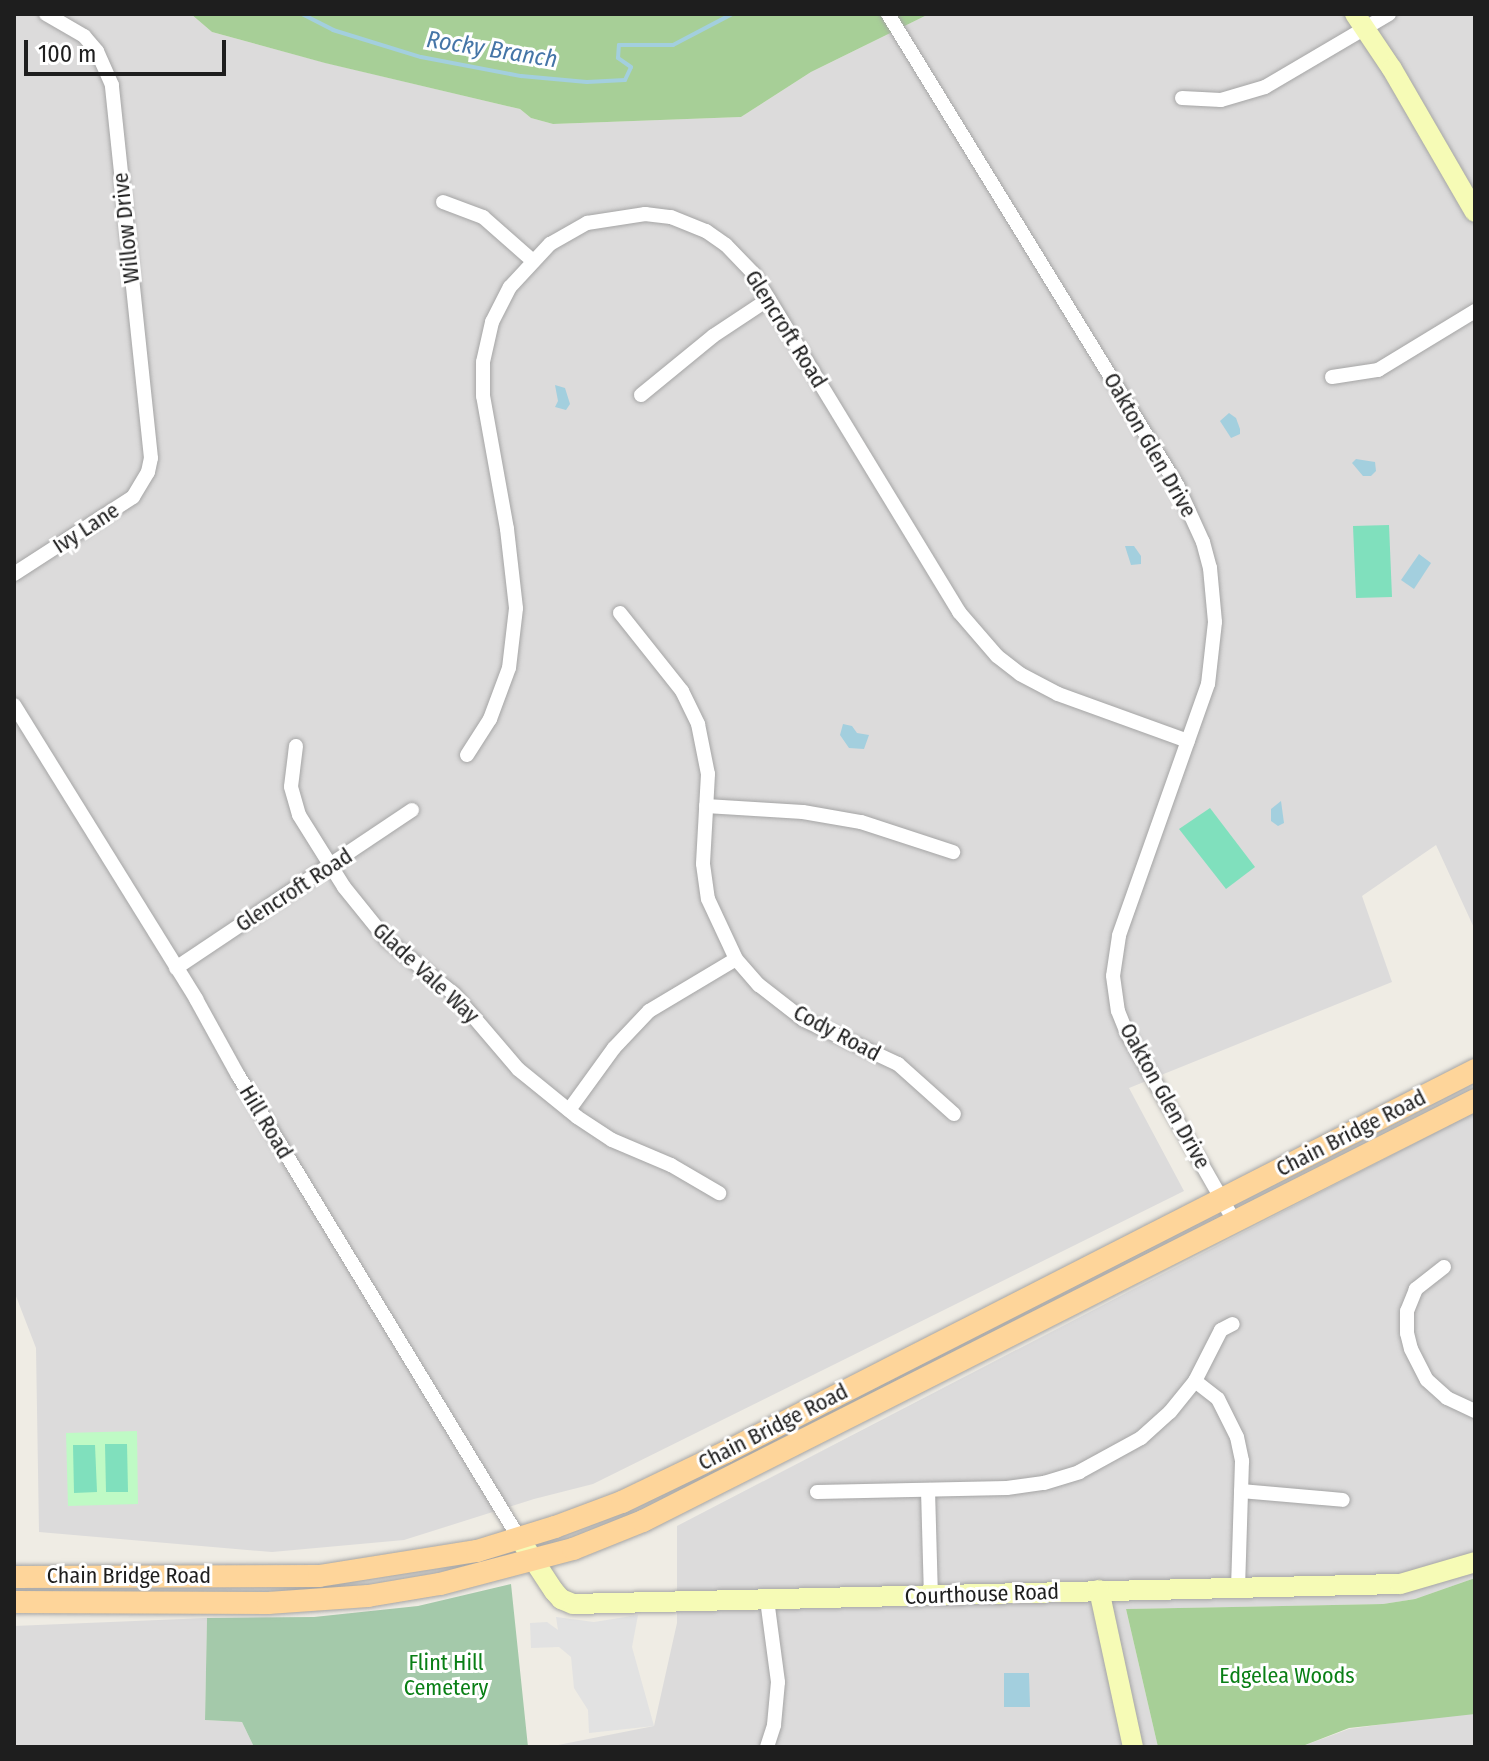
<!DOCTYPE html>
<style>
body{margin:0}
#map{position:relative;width:1489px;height:1761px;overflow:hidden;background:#efece4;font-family:"Fira Sans Condensed",sans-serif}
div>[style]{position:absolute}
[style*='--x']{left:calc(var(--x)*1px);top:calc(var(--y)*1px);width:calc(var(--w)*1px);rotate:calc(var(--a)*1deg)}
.residential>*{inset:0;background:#dcdbdb}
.forest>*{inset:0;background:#a7cf97}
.cemetery>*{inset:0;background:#a4c9aa}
.park>*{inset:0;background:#bffac5}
.pitch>*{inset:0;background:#80e0bd}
.parking>*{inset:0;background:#e2e2e2}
.water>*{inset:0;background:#a3cfde}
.stream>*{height:4px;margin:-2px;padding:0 2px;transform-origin:2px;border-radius:2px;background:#a3cfde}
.roads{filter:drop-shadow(0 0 2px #a5a5a5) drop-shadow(0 0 2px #a5a5a5)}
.street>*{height:14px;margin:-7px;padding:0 7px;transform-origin:7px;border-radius:7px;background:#fff}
.secondary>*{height:20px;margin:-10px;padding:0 10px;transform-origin:10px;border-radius:10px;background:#f6fbb6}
.primary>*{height:22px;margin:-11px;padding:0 11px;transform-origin:11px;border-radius:11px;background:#fed59a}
span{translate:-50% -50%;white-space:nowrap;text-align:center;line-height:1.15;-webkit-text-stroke:6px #fff;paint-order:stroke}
.street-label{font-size:22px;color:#1e1e1e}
.park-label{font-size:22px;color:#097f15}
.water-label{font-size:24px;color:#4575a7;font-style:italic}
.frame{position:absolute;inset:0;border:16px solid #1e1e1e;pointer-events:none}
.scale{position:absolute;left:24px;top:40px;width:202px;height:36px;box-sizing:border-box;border:4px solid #1e1e1e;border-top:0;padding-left:10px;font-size:24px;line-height:28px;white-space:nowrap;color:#1e1e1e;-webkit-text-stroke:6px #fff;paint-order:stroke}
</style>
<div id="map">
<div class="residential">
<i style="clip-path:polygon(14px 14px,191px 14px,212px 32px,326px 63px,520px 109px,531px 118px,553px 124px,741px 117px,811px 72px,929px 14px,1475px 14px,1475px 930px,1436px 845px,1362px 896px,1392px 982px,1129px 1088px,1184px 1191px,593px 1484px,534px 1499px,404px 1540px,272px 1552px,39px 1532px,36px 1348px,14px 1291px)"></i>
<i style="clip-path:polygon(1475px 1112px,1475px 1578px,1415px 1599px,1383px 1604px,1126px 1609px,1158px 1747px,548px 1747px,654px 1726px,677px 1623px,677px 1526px)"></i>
<i style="clip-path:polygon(207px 1618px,205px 1720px,242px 1722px,254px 1747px,14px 1747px,14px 1626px)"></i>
<i style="clip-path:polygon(1457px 1714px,1475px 1714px,1475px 1747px,1300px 1747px,1349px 1729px)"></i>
</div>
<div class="forest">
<i style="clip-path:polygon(191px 14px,929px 14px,811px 72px,741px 117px,553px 124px,531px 118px,520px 109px,325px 63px,212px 32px)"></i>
<i style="clip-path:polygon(1475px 1578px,1475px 1714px,1349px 1728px,1300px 1747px,1158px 1747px,1126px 1609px,1383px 1604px,1415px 1599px)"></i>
</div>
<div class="cemetery">
<i style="clip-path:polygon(511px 1584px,528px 1747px,254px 1747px,242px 1722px,205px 1720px,207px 1618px,314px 1617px,418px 1606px)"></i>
</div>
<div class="park">
<i style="clip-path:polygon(137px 1431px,138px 1504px,68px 1506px,66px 1433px)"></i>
</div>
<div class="pitch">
<i style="clip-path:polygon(1389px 525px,1392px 597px,1356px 598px,1353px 526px)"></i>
<i style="clip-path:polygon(1210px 808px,1255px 867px,1226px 889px,1179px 829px)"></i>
<i style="clip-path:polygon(105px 1444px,127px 1444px,128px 1492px,106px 1492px)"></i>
<i style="clip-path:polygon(73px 1445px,95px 1445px,97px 1492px,74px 1493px)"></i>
</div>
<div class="parking">
<i style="clip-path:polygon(638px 1615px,632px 1647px,654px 1726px,589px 1733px,588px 1710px,574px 1688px,571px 1657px,559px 1647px,531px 1648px,530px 1623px,547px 1622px,558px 1630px,556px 1617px,594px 1622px)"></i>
</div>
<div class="water">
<i style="clip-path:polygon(555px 385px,565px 388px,570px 404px,566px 410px,555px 407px,558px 401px)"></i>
<i style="clip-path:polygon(1229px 413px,1236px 418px,1240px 429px,1240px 434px,1231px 438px,1220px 421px)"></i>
<i style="clip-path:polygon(1356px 459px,1375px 462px,1376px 471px,1371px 476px,1363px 476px,1352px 463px)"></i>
<i style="clip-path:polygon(1125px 546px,1134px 546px,1141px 556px,1141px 564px,1131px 565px)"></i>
<i style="clip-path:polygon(1419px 554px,1431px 563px,1414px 589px,1401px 580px)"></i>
<i style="clip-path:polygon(843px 724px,852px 726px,857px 733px,869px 735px,864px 749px,849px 748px,840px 735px)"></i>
<i style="clip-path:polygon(1281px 801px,1284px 823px,1278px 826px,1271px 821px,1271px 809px)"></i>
<i style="clip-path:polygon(1004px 1673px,1029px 1673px,1030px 1707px,1004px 1707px)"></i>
</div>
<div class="stream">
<i style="--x:302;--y:14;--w:35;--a:27"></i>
<i style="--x:333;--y:30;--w:92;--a:17.1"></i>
<i style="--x:421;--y:57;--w:102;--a:10.8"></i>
<i style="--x:521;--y:76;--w:66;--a:5.2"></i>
<i style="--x:587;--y:82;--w:38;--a:-3"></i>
<i style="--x:625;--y:80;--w:14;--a:-65"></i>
<i style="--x:631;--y:67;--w:16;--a:-145"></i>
<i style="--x:618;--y:58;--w:13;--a:-86"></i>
<i style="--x:619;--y:45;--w:54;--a:0"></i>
<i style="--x:673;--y:45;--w:67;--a:-27.7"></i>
</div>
<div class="roads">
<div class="street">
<i style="--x:888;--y:14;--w:553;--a:58.47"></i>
<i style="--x:1177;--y:485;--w:63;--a:65.5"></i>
<i style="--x:1203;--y:542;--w:27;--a:75"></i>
<i style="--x:1210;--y:568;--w:54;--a:84.7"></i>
<i style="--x:1215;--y:622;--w:62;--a:96.4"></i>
<i style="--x:1208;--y:684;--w:267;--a:109.5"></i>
<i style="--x:1119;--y:936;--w:40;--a:98.5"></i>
<i style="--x:1113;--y:976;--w:35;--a:82"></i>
<i style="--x:1118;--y:1011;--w:24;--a:68"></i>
<i style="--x:1127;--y:1033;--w:218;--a:60.3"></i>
<i style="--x:1182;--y:98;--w:39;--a:3"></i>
<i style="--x:1221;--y:100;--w:46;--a:-16.5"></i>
<i style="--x:1265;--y:87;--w:144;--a:-30.5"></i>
<i style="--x:443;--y:202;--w:43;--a:20.6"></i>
<i style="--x:483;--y:217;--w:65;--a:41.3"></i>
<i style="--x:1332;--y:377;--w:47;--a:-8.7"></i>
<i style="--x:1378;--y:370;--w:114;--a:-31.3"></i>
<i style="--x:641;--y:395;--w:93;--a:-39.3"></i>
<i style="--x:713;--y:336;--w:67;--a:-33.5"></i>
<i style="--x:14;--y:574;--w:142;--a:-32.9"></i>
<i style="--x:133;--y:497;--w:29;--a:-59"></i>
<i style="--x:148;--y:472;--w:14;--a:-78"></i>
<i style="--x:151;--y:458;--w:375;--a:-96"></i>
<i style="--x:112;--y:85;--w:37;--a:-114"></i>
<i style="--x:97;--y:51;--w:20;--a:-131"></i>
<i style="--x:84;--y:36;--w:44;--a:-149.9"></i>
<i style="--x:620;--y:613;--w:100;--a:51.5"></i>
<i style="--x:682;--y:691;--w:37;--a:64"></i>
<i style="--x:698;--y:724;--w:51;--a:78.7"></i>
<i style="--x:708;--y:774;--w:90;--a:93.2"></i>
<i style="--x:703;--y:864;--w:35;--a:82"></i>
<i style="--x:708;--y:899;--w:66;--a:65"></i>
<i style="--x:736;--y:959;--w:35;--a:49"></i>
<i style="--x:759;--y:985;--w:57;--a:37.9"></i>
<i style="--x:804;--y:1020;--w:104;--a:25.1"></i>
<i style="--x:898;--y:1064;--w:75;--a:41.8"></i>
<i style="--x:14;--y:705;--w:346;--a:58.2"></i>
<i style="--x:196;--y:999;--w:87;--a:61.1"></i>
<i style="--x:238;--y:1075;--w:542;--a:58.75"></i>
<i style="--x:296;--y:746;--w:41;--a:97"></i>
<i style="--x:291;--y:787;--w:29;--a:74"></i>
<i style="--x:299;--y:815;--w:85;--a:58"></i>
<i style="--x:344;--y:887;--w:67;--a:51.1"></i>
<i style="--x:386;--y:939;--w:87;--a:39"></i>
<i style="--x:454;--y:994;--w:99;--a:49.5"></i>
<i style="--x:518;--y:1069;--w:76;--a:39.1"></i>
<i style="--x:577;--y:1117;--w:42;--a:33.3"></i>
<i style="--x:612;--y:1140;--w:64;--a:23"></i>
<i style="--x:671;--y:1165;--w:56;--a:30.3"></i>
<i style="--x:467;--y:755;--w:43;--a:-57.4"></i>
<i style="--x:490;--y:719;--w:54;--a:-69.6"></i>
<i style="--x:509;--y:668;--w:60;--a:-83.3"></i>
<i style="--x:516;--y:608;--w:80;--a:-96.5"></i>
<i style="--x:507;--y:529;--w:135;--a:-100.2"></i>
<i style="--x:483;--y:396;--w:34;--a:-90"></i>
<i style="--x:483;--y:362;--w:41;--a:-77.3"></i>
<i style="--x:492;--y:322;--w:39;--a:-63"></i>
<i style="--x:510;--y:287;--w:59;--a:-47.1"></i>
<i style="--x:550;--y:244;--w:43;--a:-29.6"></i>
<i style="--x:587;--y:223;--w:59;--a:-8.8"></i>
<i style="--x:645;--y:214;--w:26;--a:7"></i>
<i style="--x:671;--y:217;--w:38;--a:22"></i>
<i style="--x:706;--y:231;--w:24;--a:35"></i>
<i style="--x:726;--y:245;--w:39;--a:46"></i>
<i style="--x:753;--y:273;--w:397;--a:58.7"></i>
<i style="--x:959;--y:612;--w:58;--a:49.2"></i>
<i style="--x:997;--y:656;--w:29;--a:38"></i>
<i style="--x:1020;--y:674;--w:43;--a:27.8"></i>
<i style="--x:1058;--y:694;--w:138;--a:19.9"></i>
<i style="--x:706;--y:806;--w:97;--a:3.5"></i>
<i style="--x:803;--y:812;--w:59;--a:9.8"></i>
<i style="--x:861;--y:822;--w:97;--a:18.1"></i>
<i style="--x:176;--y:968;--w:284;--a:-33.8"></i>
<i style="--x:569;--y:1110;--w:77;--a:-54"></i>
<i style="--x:614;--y:1048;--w:51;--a:-46.6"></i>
<i style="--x:649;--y:1011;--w:101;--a:-30.9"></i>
<i style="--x:1444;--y:1267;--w:36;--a:142"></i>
<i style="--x:1416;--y:1289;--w:24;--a:112"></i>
<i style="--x:1407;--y:1311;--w:22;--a:90"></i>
<i style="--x:1407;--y:1333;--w:16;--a:76"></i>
<i style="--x:1411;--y:1349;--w:35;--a:63"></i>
<i style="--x:1427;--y:1380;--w:27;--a:42"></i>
<i style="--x:1447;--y:1398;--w:31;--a:25"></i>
<i style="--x:1195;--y:1381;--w:29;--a:38"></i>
<i style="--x:1218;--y:1399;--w:42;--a:63.4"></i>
<i style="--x:1237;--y:1437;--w:25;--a:78"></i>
<i style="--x:1242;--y:1461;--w:126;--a:91.8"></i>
<i style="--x:928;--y:1490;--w:105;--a:88.4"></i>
<i style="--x:1241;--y:1491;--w:102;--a:5"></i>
<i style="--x:817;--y:1492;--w:190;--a:-1.2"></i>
<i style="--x:1007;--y:1488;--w:37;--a:-8"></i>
<i style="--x:1044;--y:1483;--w:37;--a:-17"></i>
<i style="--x:1079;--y:1472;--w:71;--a:-28.7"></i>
<i style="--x:1141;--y:1438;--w:39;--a:-42"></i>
<i style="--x:1170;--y:1412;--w:40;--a:-51"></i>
<i style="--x:1195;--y:1381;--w:57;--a:-63"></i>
<i style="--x:1221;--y:1330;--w:13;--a:-27"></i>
<i style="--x:767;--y:1747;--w:23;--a:-72"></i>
<i style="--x:774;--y:1725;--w:43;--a:-84.7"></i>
<i style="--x:778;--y:1682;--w:83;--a:-97.6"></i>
</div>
<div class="secondary">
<i style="--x:1355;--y:14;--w:66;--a:56.1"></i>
<i style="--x:1392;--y:69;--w:165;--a:59.9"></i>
<i style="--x:519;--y:1538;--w:64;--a:56.6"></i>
<i style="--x:554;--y:1591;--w:11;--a:49"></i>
<i style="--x:561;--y:1599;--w:13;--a:23"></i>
<i style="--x:573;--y:1604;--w:827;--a:-1.39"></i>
<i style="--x:1400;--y:1584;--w:78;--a:-16.3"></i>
<i style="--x:1099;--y:1590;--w:161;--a:77.8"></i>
</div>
<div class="primary">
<i style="--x:14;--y:1577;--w:305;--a:-0.2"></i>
<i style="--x:319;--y:1576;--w:160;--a:-9"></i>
<i style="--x:477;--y:1551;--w:82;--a:-17.1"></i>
<i style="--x:555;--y:1527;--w:72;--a:-20.5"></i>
<i style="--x:622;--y:1502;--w:115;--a:-25.7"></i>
<i style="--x:726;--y:1452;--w:841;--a:-27.02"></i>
<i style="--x:14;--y:1602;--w:254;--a:0.2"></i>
<i style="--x:268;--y:1603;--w:100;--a:-4"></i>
<i style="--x:368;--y:1596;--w:73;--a:-9.5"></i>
<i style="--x:440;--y:1584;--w:138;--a:-14.7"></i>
<i style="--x:573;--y:1549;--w:75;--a:-21.8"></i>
<i style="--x:643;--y:1521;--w:932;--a:-26.84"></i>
</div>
</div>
<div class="street-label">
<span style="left:126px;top:228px;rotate:-96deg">Willow Drive</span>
<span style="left:786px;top:329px;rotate:58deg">Glencroft Road</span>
<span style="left:1150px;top:445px;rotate:60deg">Oakton Glen Drive</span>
<span style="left:86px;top:528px;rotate:-33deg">Ivy Lane</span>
<span style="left:294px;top:890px;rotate:-33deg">Glencroft Road</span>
<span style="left:426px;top:973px;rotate:43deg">Glade Vale Way</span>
<span style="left:837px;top:1033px;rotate:28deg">Cody Road</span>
<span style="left:1165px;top:1096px;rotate:61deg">Oakton Glen Drive</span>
<span style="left:266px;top:1122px;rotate:59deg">Hill Road</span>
<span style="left:1351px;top:1133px;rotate:-27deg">Chain Bridge Road</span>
<span style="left:773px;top:1427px;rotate:-27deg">Chain Bridge Road</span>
<span style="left:129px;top:1576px">Chain Bridge Road</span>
<span style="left:982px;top:1594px;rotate:-2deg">Courthouse Road</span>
</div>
<div class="park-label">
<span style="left:446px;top:1675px">Flint Hill<br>Cemetery</span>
<span style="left:1287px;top:1676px">Edgelea Woods</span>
</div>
<div class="water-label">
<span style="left:492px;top:50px;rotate:9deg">Rocky Branch</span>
</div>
<div class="frame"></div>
<div class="scale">100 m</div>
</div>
